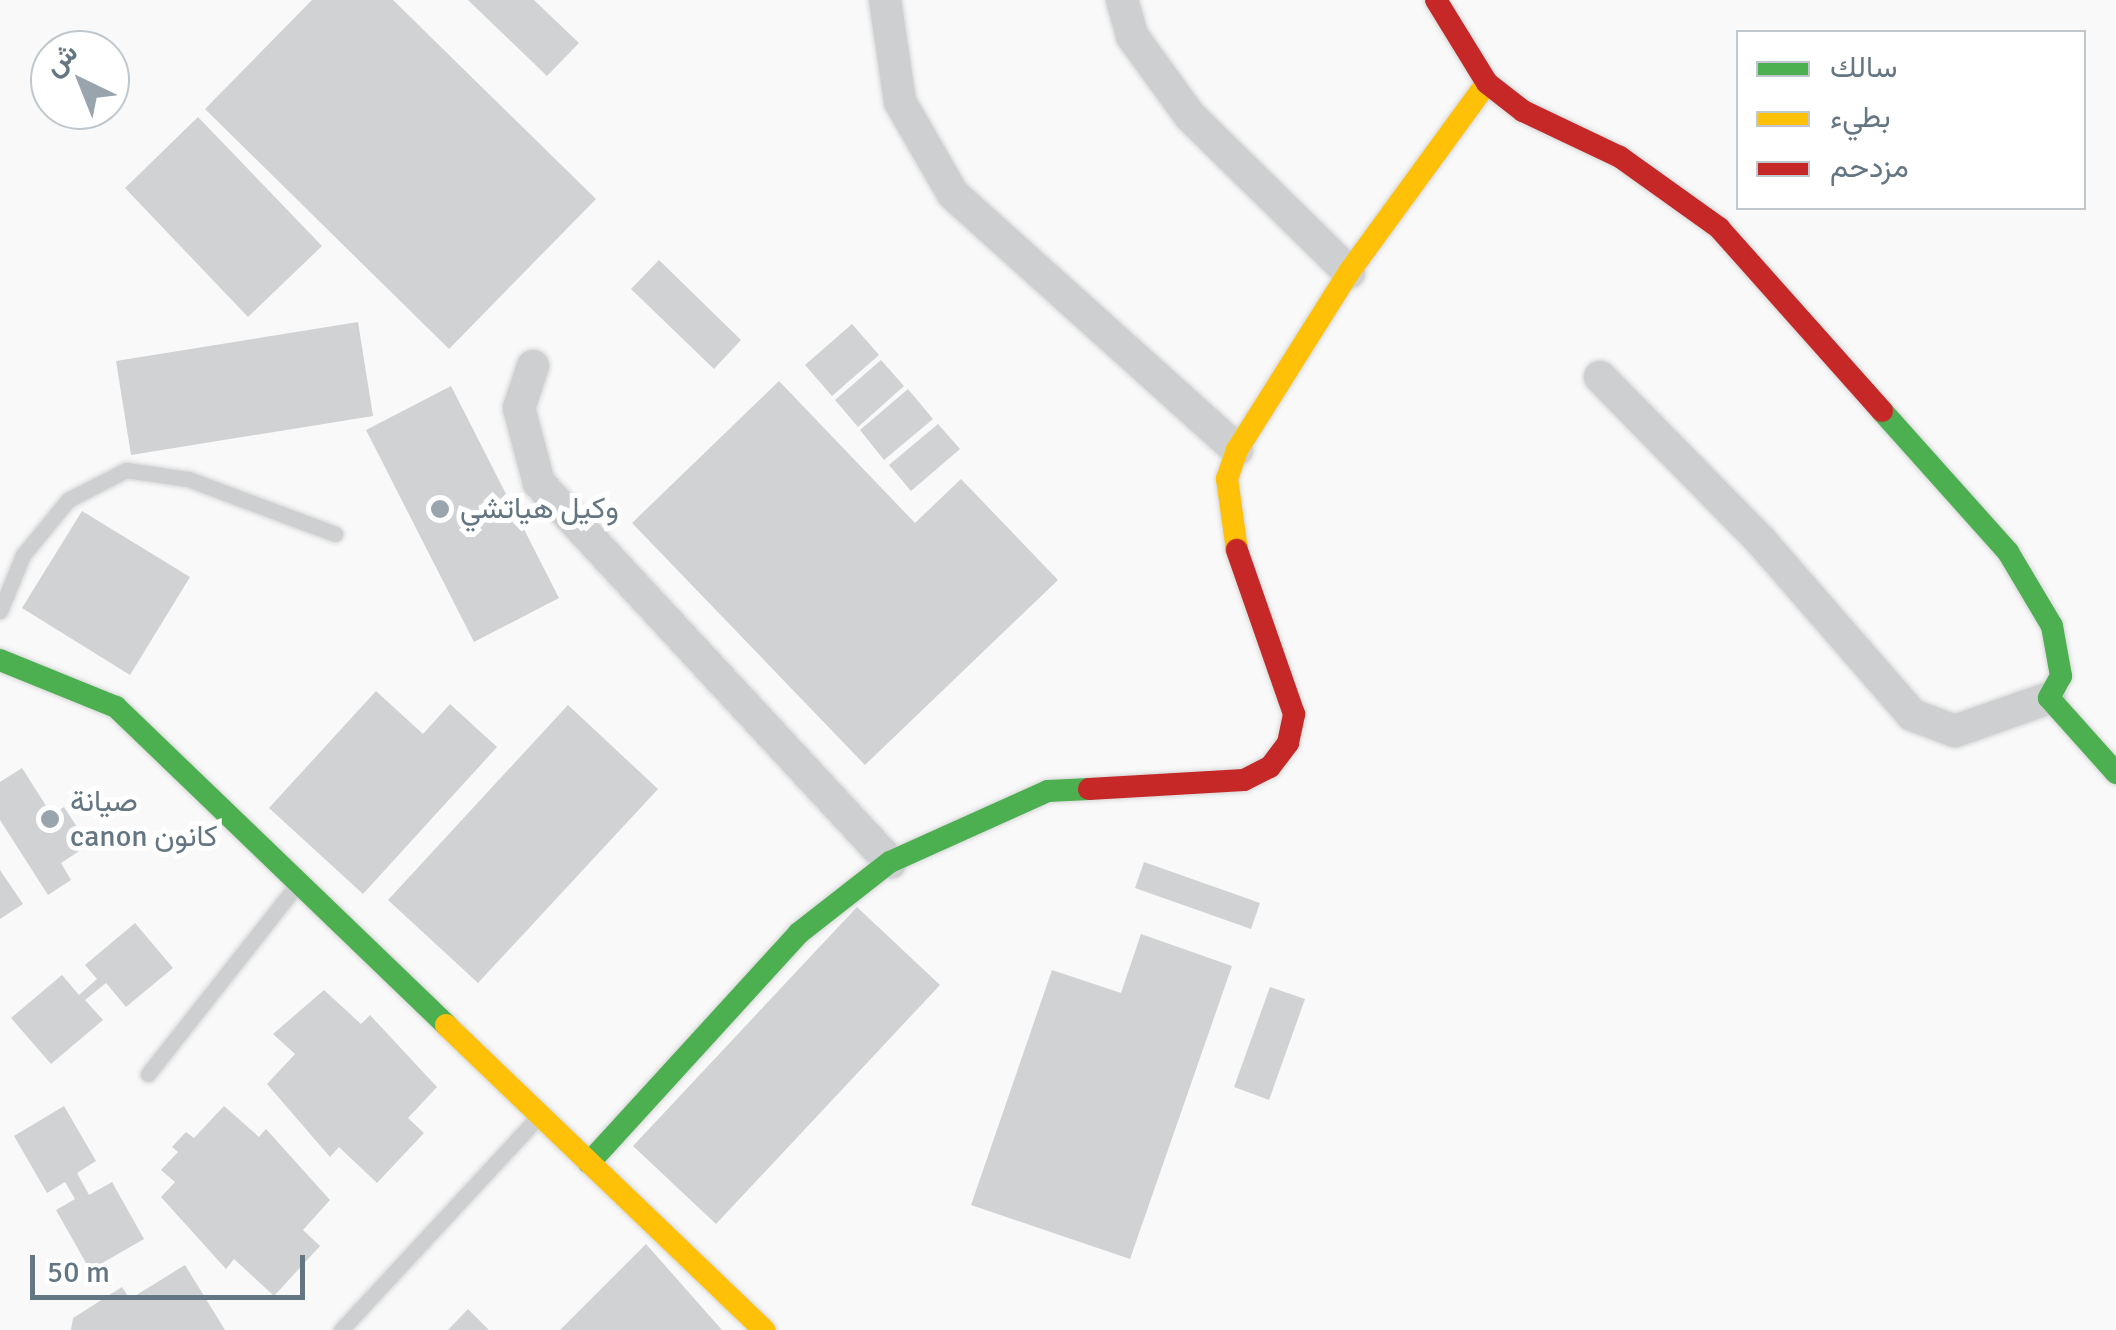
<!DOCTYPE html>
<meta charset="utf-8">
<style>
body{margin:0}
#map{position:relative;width:2116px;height:1330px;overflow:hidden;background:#f9f9f9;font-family:Signika,Vazirmatn,sans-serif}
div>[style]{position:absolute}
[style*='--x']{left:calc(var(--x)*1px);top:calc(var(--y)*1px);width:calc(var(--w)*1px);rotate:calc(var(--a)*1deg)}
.building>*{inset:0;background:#d0d2d3}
.roads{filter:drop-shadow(0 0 2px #d5d6d7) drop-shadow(0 0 2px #d5d6d7)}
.lane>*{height:15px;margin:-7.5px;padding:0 7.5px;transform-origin:7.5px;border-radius:7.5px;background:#cecfd0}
.street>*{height:32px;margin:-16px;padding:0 16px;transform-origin:16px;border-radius:16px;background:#cecfd0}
.fast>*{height:22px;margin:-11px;padding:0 11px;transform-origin:11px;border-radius:11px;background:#4caf50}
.slow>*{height:22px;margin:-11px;padding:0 11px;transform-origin:11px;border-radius:11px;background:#ffc107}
.jam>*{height:22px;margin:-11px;padding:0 11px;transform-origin:11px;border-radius:11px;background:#c62828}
.dots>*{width:28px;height:28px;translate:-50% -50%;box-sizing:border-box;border:5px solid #fff;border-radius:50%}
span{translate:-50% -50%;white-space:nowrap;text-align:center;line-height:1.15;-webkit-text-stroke:10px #fff;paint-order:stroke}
.poi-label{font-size:30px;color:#657683}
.left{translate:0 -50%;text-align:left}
.legend{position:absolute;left:1736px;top:30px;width:350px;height:180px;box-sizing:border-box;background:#fff;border:2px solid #c1c8cd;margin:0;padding:12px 18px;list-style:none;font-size:30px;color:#657683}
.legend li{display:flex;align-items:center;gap:20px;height:50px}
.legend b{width:50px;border:2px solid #c1c8cd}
.north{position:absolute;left:30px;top:30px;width:100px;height:100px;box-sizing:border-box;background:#fff;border:2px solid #c1c8cd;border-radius:50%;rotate:317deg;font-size:28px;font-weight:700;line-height:40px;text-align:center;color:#657683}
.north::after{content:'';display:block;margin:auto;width:35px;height:45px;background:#99a4ac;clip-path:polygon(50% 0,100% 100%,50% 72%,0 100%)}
.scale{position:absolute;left:30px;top:1255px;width:275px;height:45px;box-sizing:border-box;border:5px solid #657683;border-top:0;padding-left:12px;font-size:30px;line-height:35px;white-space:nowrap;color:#657683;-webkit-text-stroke:8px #fff;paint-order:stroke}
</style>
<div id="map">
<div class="building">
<i style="clip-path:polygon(312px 0,393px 0,596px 199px,449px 349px,205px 109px)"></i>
<i style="clip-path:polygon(468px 0,534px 0,579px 43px,547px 76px)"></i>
<i style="clip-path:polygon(198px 117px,322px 246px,248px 317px,125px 188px)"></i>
<i style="clip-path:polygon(659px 260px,741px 340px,714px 369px,631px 289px)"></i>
<i style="clip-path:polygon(358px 322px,373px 416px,131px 455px,116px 361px)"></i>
<i style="clip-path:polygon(852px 324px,879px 355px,832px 396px,805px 365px)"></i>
<i style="clip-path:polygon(881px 360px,904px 386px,858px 427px,835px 400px)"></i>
<i style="clip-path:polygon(779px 381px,915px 523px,961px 479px,1058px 580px,865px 765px,632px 523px)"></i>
<i style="clip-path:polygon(451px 386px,559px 598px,474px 642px,366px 430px)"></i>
<i style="clip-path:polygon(908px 389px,933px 419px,884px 460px,860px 430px)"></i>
<i style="clip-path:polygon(938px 424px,960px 449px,911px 491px,889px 465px)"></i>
<i style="clip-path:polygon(82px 511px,190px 577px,130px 675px,22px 608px)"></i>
<i style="clip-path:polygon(376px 691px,423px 734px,450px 704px,497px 747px,363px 894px,269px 808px)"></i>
<i style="clip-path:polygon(568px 705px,658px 789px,478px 983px,388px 900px)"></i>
<i style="clip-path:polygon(22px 768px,52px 815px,64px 807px,77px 827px,69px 832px,81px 850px,61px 863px,71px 880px,48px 895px,0 820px,0 782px)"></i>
<i style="clip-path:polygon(1144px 862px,1260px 903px,1251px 929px,1135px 888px)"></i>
<i style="clip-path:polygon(0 870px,23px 904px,0 919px)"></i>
<i style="clip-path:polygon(857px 907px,940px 985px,716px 1224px,633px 1146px)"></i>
<i style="clip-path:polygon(135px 923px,173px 968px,126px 1007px,106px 983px,85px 1000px,103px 1020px,51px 1064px,11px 1018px,62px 975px,79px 995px,97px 979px,85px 965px)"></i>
<i style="clip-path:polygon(1141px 934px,1232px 966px,1130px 1259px,971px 1205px,1052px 970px,1121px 993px)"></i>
<i style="clip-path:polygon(1270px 987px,1305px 999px,1269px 1100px,1234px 1087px)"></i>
<i style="clip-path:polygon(324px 990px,361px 1024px,370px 1015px,437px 1087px,408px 1118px,424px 1133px,377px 1183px,339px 1147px,330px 1157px,267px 1084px,295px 1054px,273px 1034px)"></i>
<i style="clip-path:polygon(64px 1106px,96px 1161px,77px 1173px,89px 1195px,112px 1182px,144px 1239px,90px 1270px,56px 1210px,75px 1199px,65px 1182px,47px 1193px,14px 1136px)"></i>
<i style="clip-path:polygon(224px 1106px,259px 1137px,266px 1129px,330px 1200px,303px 1230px,320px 1246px,274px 1296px,234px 1259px,226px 1269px,161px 1197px,175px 1182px,161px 1170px,178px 1152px,172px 1147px,186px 1132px,194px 1138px)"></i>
<i style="clip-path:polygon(646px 1244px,722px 1330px,560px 1330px)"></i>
<i style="clip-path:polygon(185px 1265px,225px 1330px,71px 1330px,73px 1318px,122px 1287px,130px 1299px)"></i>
<i style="clip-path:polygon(468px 1309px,489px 1330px,448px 1330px)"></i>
</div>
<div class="roads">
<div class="lane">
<i style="--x:0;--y:611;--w:61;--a:-67.7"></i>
<i style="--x:23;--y:555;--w:71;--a:-50.7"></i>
<i style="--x:68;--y:500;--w:65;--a:-27.3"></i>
<i style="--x:126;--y:470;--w:63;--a:8.3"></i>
<i style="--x:188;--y:479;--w:157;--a:20.5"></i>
<i style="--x:148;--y:1074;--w:238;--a:-51.8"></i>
<i style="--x:341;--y:1330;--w:289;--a:-47.2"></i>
</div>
<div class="street">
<i style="--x:885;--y:0;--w:103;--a:81.6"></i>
<i style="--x:900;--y:102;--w:106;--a:60.1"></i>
<i style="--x:953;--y:194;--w:382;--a:42"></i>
<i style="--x:1122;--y:0;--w:37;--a:74"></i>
<i style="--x:1132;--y:36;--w:99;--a:54.1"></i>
<i style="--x:1190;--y:116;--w:223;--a:44.5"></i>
<i style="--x:533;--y:366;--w:44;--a:108.4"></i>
<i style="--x:519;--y:408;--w:78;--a:75.1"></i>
<i style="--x:539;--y:483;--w:517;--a:47.2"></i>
<i style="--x:1600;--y:377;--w:230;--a:45.5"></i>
<i style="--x:1761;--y:541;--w:230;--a:49"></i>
<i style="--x:1912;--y:715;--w:46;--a:20.4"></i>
<i style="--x:1955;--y:731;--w:100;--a:-19.3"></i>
</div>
<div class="fast">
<i style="--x:1882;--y:411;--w:189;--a:48.2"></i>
<i style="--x:2008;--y:552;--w:86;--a:59.3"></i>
<i style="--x:2052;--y:626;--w:51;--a:79.8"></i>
<i style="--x:2061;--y:676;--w:25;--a:119"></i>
<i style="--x:2049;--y:698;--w:101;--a:48.2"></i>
<i style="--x:0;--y:660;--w:125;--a:22.1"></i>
<i style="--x:116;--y:707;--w:458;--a:43.9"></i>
<i style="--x:589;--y:1163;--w:311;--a:-47.6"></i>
<i style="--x:799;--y:933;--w:115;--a:-38"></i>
<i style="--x:890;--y:862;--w:173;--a:-24.2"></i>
<i style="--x:1048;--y:791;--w:41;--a:-2.8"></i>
</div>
<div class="slow">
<i style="--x:1237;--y:550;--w:72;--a:-98"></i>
<i style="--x:1227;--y:479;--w:31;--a:-71"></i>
<i style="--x:1237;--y:450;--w:210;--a:-57.8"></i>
<i style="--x:1349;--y:272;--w:234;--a:-53.9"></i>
<i style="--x:446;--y:1025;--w:441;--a:43.8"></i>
</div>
<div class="jam">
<i style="--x:1436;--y:0;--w:97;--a:58.4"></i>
<i style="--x:1487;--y:83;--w:46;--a:37.9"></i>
<i style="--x:1523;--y:111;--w:107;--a:25.4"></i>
<i style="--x:1620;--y:157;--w:122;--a:35.6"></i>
<i style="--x:1719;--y:228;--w:245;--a:48.3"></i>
<i style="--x:1089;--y:789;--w:155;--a:-3.3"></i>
<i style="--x:1244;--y:780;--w:29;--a:-27"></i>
<i style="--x:1270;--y:767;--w:30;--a:-53"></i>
<i style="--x:1288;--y:743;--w:30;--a:-78"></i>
<i style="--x:1294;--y:714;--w:174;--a:-109.2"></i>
</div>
</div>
<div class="dots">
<i style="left:440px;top:509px;background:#99a4ac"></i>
<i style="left:50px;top:819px;background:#99a4ac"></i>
</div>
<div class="poi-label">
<span class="left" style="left:460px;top:509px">وكيل هياتشي</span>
<span class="left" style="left:70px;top:819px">صيانة<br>canon كانون</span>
</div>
<ul class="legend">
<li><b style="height:12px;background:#4caf50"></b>سالك</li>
<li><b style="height:12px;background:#ffc107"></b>بطيء</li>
<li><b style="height:12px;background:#c62828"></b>مزدحم</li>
</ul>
<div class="north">ش</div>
<div class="scale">50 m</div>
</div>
